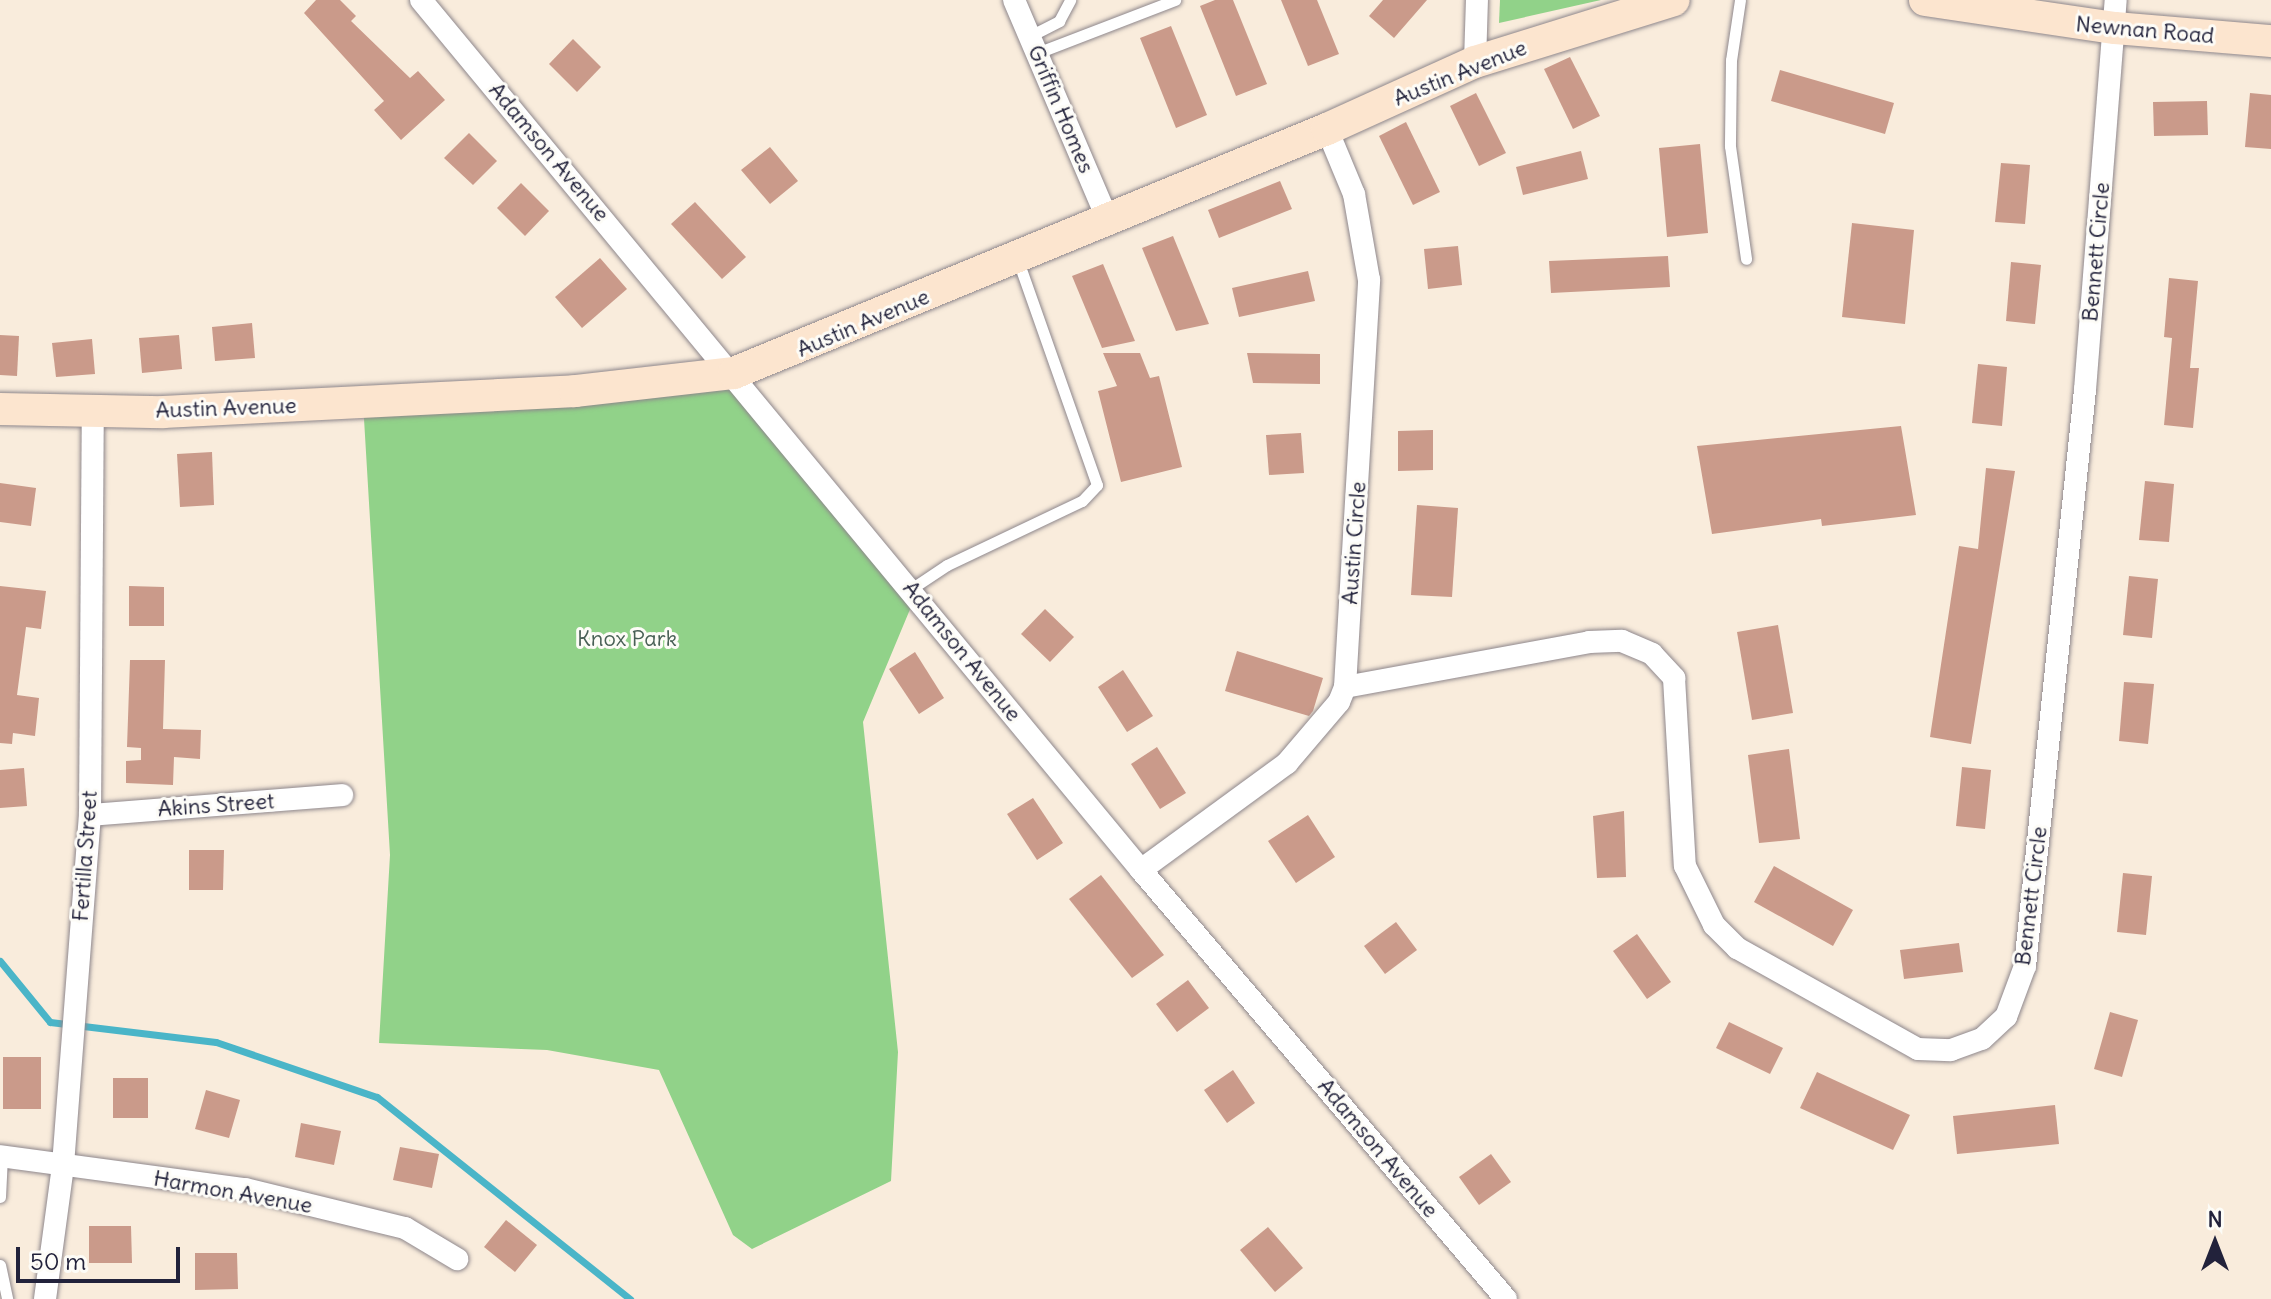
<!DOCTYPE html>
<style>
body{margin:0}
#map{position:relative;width:2271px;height:1299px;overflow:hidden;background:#f9ecdc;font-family:Delius,sans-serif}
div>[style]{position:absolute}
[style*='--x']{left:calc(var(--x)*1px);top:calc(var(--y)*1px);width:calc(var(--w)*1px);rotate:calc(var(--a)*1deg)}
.green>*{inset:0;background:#91d289}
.stream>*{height:7px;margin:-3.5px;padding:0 3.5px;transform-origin:3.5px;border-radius:3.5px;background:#4ab5c8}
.building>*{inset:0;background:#ca9a8a}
.roads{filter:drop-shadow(0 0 2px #8e878c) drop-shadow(0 0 2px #8e878c)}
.lane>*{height:11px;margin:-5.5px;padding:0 5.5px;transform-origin:5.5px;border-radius:5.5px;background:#fff}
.street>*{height:22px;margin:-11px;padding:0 11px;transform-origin:11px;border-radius:11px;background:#fff}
.secondary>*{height:32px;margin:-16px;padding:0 16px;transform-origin:16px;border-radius:16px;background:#fce5cf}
span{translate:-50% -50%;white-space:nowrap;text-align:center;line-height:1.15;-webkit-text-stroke:6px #fdfcf7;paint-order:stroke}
.street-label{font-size:22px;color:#22223b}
.park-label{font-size:22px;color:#496056}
.north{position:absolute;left:2175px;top:1203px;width:80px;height:80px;-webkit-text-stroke:6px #fdfcf7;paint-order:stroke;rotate:0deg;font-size:22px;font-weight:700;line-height:32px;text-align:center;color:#22223b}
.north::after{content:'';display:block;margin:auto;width:28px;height:36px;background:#22223b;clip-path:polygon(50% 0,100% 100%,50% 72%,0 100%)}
.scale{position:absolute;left:16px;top:1247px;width:164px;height:36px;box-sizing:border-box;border:4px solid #22223b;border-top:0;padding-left:10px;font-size:24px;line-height:28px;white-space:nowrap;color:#22223b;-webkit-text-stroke:6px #fdfcf7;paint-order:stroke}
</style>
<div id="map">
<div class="green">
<i style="clip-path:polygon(1500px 0,1601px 0,1499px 23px)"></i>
<i style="clip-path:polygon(734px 373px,916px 595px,863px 722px,898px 1052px,891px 1181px,752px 1249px,733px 1235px,659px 1070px,547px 1050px,379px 1043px,390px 855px,363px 402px)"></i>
</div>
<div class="stream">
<i style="--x:0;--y:961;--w:79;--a:50.7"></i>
<i style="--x:50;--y:1022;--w:167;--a:6.9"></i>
<i style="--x:216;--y:1042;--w:170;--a:18.9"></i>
<i style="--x:377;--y:1097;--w:324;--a:38.6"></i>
</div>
<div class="building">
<i style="clip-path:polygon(316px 0,340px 0,356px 16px,351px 21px,410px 78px,418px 71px,445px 100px,401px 140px,374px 110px,384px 101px,304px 13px)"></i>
<i style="clip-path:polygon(1215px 0,1233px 0,1267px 84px,1236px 96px,1200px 6px)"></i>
<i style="clip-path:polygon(1281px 0,1317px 0,1339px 54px,1308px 66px)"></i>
<i style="clip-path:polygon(1383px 0,1427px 0,1394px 38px,1369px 16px)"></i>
<i style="clip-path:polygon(1171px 26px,1207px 115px,1176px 128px,1140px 38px)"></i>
<i style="clip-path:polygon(573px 39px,601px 67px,577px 92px,549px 64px)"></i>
<i style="clip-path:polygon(1570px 57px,1600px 116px,1573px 129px,1544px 69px)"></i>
<i style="clip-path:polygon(1780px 70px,1894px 103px,1885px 134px,1771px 101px)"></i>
<i style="clip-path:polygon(1476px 93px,1506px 153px,1479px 166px,1450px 106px)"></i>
<i style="clip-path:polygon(2250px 93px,2271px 95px,2271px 149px,2245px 147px)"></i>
<i style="clip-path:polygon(2207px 101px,2208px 135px,2154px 136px,2153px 102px)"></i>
<i style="clip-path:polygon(1406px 122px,1440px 192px,1413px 205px,1379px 136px)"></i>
<i style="clip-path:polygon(469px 133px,497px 161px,473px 185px,444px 158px)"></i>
<i style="clip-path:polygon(1700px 144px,1708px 233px,1667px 237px,1659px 148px)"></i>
<i style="clip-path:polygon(770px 147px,798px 181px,770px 204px,741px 170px)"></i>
<i style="clip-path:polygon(1581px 151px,1588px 179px,1523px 195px,1516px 167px)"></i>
<i style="clip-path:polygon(2001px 163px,2030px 165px,2025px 224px,1995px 222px)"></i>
<i style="clip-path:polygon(1280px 181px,1292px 209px,1219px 238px,1208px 210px)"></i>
<i style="clip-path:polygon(521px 183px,549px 211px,525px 236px,497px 208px)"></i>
<i style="clip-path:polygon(695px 202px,746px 257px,722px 279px,671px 224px)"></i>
<i style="clip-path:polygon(1852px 223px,1914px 230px,1905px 324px,1842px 317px)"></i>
<i style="clip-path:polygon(1173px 236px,1209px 324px,1176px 331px,1142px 248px)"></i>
<i style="clip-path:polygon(1458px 246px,1462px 285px,1428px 289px,1424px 249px)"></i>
<i style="clip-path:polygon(1668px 256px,1670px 287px,1551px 293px,1549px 261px)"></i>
<i style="clip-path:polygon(600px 258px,627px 289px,582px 328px,555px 297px)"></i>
<i style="clip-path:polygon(2011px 262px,2041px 265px,2035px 324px,2006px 321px)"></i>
<i style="clip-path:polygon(1103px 264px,1135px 341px,1102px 348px,1072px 276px)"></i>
<i style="clip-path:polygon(1308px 271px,1315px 301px,1239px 317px,1232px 288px)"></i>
<i style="clip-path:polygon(2169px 278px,2198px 281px,2190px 368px,2199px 368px,2193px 428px,2164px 425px,2172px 338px,2164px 337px)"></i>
<i style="clip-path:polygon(252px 323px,255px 358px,215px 361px,212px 327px)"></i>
<i style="clip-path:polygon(0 335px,19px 336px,17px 376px,0 375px)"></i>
<i style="clip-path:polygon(179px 335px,182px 369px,142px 373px,139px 338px)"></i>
<i style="clip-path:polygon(92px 339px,95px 374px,56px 377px,52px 343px)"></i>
<i style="clip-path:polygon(1103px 353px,1140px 353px,1150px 378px,1159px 376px,1182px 467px,1121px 482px,1098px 391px,1117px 386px)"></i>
<i style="clip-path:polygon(1247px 353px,1320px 354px,1320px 384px,1253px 383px)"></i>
<i style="clip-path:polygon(1978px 364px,2007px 367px,2002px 426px,1972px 423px)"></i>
<i style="clip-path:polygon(1901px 426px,1916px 515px,1822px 526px,1821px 519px,1712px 534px,1697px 446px)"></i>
<i style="clip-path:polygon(1433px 430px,1433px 470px,1398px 471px,1398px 431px)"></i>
<i style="clip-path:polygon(1301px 433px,1304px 473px,1269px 475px,1266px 435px)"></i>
<i style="clip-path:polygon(212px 452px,214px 505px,180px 507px,177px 454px)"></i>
<i style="clip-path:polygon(1986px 468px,2015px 471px,1971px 744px,1930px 737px,1959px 546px,1978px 549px)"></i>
<i style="clip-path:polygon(2145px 481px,2174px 484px,2169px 542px,2139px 540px)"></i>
<i style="clip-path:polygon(0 483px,36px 488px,31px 526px,0 522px)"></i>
<i style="clip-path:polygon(1417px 505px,1458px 508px,1452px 597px,1411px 595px)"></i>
<i style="clip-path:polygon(2129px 576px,2158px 579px,2152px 638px,2123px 635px)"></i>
<i style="clip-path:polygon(0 586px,46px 591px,41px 629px,26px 627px,17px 695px,39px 698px,35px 736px,13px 733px,12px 744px,0 743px)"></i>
<i style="clip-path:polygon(129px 586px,164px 587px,164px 626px,129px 626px)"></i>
<i style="clip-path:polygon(1045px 609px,1074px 637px,1050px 662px,1021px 634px)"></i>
<i style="clip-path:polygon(1778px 625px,1793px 713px,1752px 720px,1737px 632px)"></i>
<i style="clip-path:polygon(1237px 651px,1323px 678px,1313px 711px,1309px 716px,1225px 691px)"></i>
<i style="clip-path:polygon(915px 652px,944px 698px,919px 714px,889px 669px)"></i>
<i style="clip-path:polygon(130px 660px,165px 660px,163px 729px,201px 730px,200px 759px,174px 757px,173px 785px,126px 783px,126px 761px,141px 760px,141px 748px,127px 747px)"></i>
<i style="clip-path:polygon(1123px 670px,1153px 716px,1127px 732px,1098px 687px)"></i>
<i style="clip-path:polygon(2124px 682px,2154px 684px,2148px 744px,2119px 741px)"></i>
<i style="clip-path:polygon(1157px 747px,1186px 793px,1160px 809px,1131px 764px)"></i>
<i style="clip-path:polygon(1789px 749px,1800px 839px,1759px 843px,1748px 755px)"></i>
<i style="clip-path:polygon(1962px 767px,1991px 770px,1985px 829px,1956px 826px)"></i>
<i style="clip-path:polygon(24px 768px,27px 806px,0 808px,0 770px)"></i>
<i style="clip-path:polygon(1033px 798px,1063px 843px,1037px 860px,1007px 814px)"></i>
<i style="clip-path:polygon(1624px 811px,1626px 877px,1597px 878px,1593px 816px)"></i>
<i style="clip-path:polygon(1308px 815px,1335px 857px,1296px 883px,1268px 841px)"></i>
<i style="clip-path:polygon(189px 850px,224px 850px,223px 890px,189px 890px)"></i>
<i style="clip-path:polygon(1774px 866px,1853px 910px,1833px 946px,1754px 902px)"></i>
<i style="clip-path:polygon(2123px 873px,2152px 876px,2146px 935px,2117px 932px)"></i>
<i style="clip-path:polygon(1101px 875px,1164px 955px,1132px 978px,1069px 899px)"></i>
<i style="clip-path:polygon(1396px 922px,1417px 950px,1385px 974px,1364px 946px)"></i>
<i style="clip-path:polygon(1637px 934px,1671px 982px,1647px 999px,1613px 951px)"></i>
<i style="clip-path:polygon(1959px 943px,1963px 972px,1904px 979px,1900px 950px)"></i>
<i style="clip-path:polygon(1188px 980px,1209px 1008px,1177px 1032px,1156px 1004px)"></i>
<i style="clip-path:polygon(2110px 1012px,2138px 1020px,2122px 1077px,2094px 1069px)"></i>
<i style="clip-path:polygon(1729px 1022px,1783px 1048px,1770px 1074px,1716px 1048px)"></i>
<i style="clip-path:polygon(3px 1057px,41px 1057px,41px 1109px,3px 1109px)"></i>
<i style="clip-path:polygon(1233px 1070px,1255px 1103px,1227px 1123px,1204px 1090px)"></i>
<i style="clip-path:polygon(1817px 1072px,1910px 1115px,1893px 1150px,1800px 1108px)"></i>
<i style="clip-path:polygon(113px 1078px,148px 1078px,148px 1118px,113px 1118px)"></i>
<i style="clip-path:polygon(206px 1090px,240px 1100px,229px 1138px,195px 1129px)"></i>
<i style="clip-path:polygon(2055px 1105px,2059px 1144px,1957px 1154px,1953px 1116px)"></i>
<i style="clip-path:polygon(301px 1123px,341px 1131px,334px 1165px,295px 1157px)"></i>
<i style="clip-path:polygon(400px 1147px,439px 1154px,432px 1188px,393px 1180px)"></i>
<i style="clip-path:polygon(1491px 1154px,1511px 1182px,1479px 1205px,1459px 1177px)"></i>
<i style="clip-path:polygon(506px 1220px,537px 1245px,515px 1272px,484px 1247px)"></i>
<i style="clip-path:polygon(89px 1226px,131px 1226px,132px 1263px,89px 1263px)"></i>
<i style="clip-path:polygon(1268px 1227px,1303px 1268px,1275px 1292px,1240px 1250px)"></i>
<i style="clip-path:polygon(195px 1253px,237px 1253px,238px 1289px,195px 1290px)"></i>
</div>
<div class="roads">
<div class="lane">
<i style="--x:1740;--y:0;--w:61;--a:98.5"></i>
<i style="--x:1731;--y:60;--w:86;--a:90.7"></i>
<i style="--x:1730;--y:146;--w:114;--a:81.9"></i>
<i style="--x:1030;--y:36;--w:33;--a:-27"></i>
<i style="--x:1059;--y:21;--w:24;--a:-62"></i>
<i style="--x:1037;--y:53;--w:148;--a:-21"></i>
<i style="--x:911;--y:589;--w:43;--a:-33.7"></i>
<i style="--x:947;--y:565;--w:149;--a:-25.4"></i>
<i style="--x:1082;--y:501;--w:22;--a:-47"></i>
<i style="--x:1097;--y:485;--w:241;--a:-109.4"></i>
<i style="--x:0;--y:1197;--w:41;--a:-87.2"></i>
<i style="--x:0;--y:1265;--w:35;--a:78"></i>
</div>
<div class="street">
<i style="--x:421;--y:0;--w:1129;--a:50.39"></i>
<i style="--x:1141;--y:870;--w:563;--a:49.61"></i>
<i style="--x:1014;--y:0;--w:237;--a:66.9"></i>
<i style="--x:1475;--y:62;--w:62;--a:-88.2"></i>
<i style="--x:1345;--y:687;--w:248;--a:-10.4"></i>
<i style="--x:1589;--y:642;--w:33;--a:-2"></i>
<i style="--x:1622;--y:641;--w:33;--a:23"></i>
<i style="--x:1652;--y:654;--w:33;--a:47"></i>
<i style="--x:1674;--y:678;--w:188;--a:86.7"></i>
<i style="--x:1685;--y:866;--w:66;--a:63.8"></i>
<i style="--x:1714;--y:925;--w:33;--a:45"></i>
<i style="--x:1737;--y:948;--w:207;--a:29.2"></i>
<i style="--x:1918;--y:1049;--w:33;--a:2"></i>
<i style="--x:1951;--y:1050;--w:33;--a:-20"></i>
<i style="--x:1982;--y:1039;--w:33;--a:-43"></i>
<i style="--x:2006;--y:1017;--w:54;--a:-69.6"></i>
<i style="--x:2025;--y:966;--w:579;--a:-84.05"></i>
<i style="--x:2085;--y:390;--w:391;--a:-85.5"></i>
<i style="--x:90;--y:815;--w:253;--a:-4.5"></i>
<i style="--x:1141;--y:870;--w:181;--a:-36.2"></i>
<i style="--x:1287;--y:763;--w:80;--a:-49.6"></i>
<i style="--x:1339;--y:702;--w:16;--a:-68"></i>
<i style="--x:1345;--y:687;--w:408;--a:-86.6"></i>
<i style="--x:1369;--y:280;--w:87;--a:-99.9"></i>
<i style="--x:1354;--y:194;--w:70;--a:-112.6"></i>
<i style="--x:0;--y:1156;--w:247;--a:7.7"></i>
<i style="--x:245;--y:1189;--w:165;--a:13.7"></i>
<i style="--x:405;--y:1228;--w:61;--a:30.8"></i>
<i style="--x:45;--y:1299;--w:135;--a:-82.3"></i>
<i style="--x:63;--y:1165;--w:351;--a:-85.6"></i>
<i style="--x:90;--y:815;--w:404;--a:-89.6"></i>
</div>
<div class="secondary">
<i style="--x:1925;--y:0;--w:192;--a:8.4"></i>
<i style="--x:2115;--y:28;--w:157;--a:4.8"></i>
<i style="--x:0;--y:409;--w:163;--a:1.1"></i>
<i style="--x:163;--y:412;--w:413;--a:-2.9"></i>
<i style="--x:575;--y:391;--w:160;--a:-6.5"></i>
<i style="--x:734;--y:373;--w:641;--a:-22.37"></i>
<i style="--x:1327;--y:129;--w:162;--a:-24.4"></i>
<i style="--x:1475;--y:62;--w:208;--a:-17.3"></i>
</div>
</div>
<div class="street-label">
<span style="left:2145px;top:30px;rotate:5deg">Newnan Road</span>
<span style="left:1460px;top:73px;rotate:-22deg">Austin Avenue</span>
<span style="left:1061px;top:109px;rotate:67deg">Griffin Homes</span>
<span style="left:549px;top:152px;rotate:50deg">Adamson Avenue</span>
<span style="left:2096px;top:252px;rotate:-85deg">Bennett Circle</span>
<span style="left:863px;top:323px;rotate:-23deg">Austin Avenue</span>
<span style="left:226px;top:408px;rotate:-2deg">Austin Avenue</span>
<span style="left:1354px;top:543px;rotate:-86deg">Austin Circle</span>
<span style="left:962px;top:651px;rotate:51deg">Adamson Avenue</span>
<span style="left:216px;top:805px;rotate:-4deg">Akins Street</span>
<span style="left:85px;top:856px;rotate:-86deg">Fertilla Street</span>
<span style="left:2031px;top:896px;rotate:-83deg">Bennett Circle</span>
<span style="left:1378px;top:1148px;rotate:50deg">Adamson Avenue</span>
<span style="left:233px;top:1192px;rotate:10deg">Harmon Avenue</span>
</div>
<div class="park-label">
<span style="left:627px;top:639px">Knox Park</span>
</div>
<div class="north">N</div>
<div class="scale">50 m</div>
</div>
